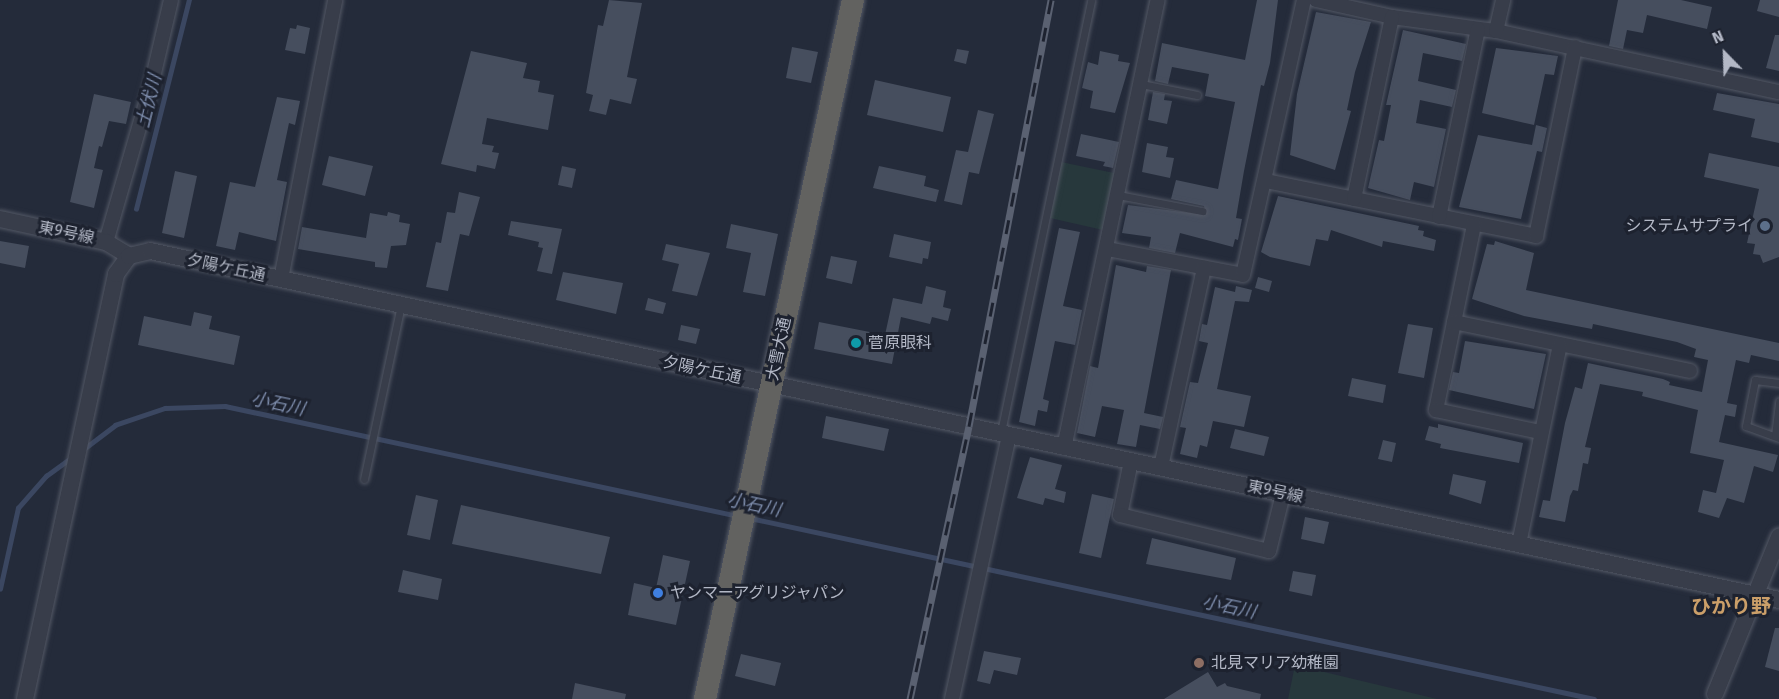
<!DOCTYPE html>
<meta charset="utf-8">
<style>
body{margin:0}
#map{position:relative;width:1779px;height:699px;overflow:hidden;background:#242b3a;font-family:"Fira Sans","Noto Sans JP",sans-serif}
div>[style]{position:absolute}
[style*='--x']{left:calc(var(--x)*1px);top:calc(var(--y)*1px);width:calc(var(--w)*1px);rotate:calc(var(--a)*1deg)}
.green>*{inset:0;background:#27383c}
.stream>*{height:4.5px;margin:-2.25px;padding:0 2.25px;transform-origin:2.25px;border-radius:2.25px;background:#3b4761}
.building>*{inset:0;background:#464e5e}
.roads{filter:drop-shadow(0 0 2px #535865) drop-shadow(0 0 2px #535865)}
.service>*{height:7px;margin:-3.5px;padding:0 3.5px;transform-origin:3.5px;border-radius:3.5px;background:#383d4a}
.minor>*{height:14px;margin:-7px;padding:0 7px;transform-origin:7px;border-radius:7px;background:#383d4a}
.tertiary>*{height:16px;margin:-8px;padding:0 8px;transform-origin:8px;border-radius:8px;background:#383d4a}
.trunk>*{height:22px;margin:-11px;padding:0 11px;transform-origin:11px;border-radius:11px;background:#626260}
.rail>*{height:7px;margin-top:-3.5px;transform-origin:0;background:repeating-linear-gradient(90deg,#1d222f 0 14px,#5a6171 0 28px);box-sizing:border-box;border-block:2px solid #5a6171}
.dots>*{width:16px;height:16px;translate:-50% -50%;box-sizing:border-box;border:3px solid #1d222f;border-radius:50%}
span{translate:-50% -50%;white-space:nowrap;text-align:center;line-height:1.15;-webkit-text-stroke:6px #1d222f;paint-order:stroke}
.poi-label{font-size:16px;color:#b3b8c6}
.right{translate:-100% -50%;text-align:right}
.left{translate:0 -50%;text-align:left}
.street-label{font-size:16px;color:#b3b8c6}
.water-label{font-size:18px;color:#7d8cab;font-style:italic}
.quarter-label{font-size:20px;color:#cb9f69;font-weight:700}
.north{position:absolute;left:1695px;top:24px;width:60px;height:60px;-webkit-text-stroke:4px #1d222f;paint-order:stroke;rotate:337deg;font-size:16px;font-weight:700;line-height:24px;text-align:center;color:#b3b8c6}
.north::after{content:'';display:block;margin:auto;width:21px;height:27px;background:#b3b8c6;clip-path:polygon(50% 0,100% 100%,50% 72%,0 100%)}
</style>
<div id="map">
<div class="green">
<i style="clip-path:polygon(1061px 162px,1114px 173px,1103px 230px,1050px 218px)"></i>
<i style="clip-path:polygon(1295px 665px,1437px 699px,1288px 699px)"></i>
</div>
<div class="stream">
<i style="--x:136;--y:209;--w:216;--a:-75.8"></i>
<i style="--x:85;--y:448;--w:38;--a:-37"></i>
<i style="--x:115;--y:425;--w:53;--a:-18.8"></i>
<i style="--x:165;--y:408;--w:60;--a:-1.9"></i>
<i style="--x:225;--y:406;--w:525;--a:12.1"></i>
<i style="--x:750;--y:518;--w:863;--a:12.1"></i>
<i style="--x:0;--y:589;--w:83;--a:-77.5"></i>
<i style="--x:18;--y:508;--w:43;--a:-48.8"></i>
<i style="--x:46;--y:476;--w:31;--a:-36"></i>
</div>
<div class="building">
<i style="clip-path:polygon(609px 0,642px 3px,627px 77px,637px 79px,631px 104px,610px 99px,606px 115px,589px 111px,593px 95px,586px 93px,598px 25px,603px 26px)"></i>
<i style="clip-path:polygon(1257px 0,1278px 0,1270px 63px,1264px 86px,1261px 85px,1244px 171px,1236px 218px,1242px 219px,1238px 240px,1235px 239px,1233px 247px,1180px 233px,1175px 253px,1149px 248px,1151px 237px,1122px 233px,1128px 205px,1206px 215px,1204px 206px,1171px 199px,1176px 180px,1218px 189px,1235px 102px,1205px 96px,1209px 74px,1172px 67px,1168px 84px,1155px 81px,1162px 43px,1245px 60px)"></i>
<i style="clip-path:polygon(1618px 0,1681px 0,1712px 7px,1707px 29px,1647px 15px,1643px 33px,1627px 30px,1623px 49px,1609px 46px)"></i>
<i style="clip-path:polygon(1760px 0,1779px 0,1779px 17px,1757px 11px)"></i>
<i style="clip-path:polygon(1316px 12px,1371px 22px,1355px 72px,1347px 110px,1351px 111px,1335px 170px,1290px 155px,1297px 94px)"></i>
<i style="clip-path:polygon(297px 25px,310px 28px,305px 54px,285px 50px,290px 28px,296px 29px)"></i>
<i style="clip-path:polygon(1403px 30px,1466px 44px,1462px 61px,1423px 53px,1418px 81px,1456px 90px,1452px 107px,1420px 100px,1416px 123px,1446px 129px,1434px 187px,1414px 182px,1410px 200px,1368px 188px,1379px 140px,1384px 141px,1391px 105px,1386px 105px)"></i>
<i style="clip-path:polygon(1775px 35px,1779px 35px,1779px 71px,1766px 68px)"></i>
<i style="clip-path:polygon(792px 47px,818px 52px,811px 83px,786px 78px)"></i>
<i style="clip-path:polygon(1496px 48px,1558px 56px,1554px 75px,1545px 74px,1534px 125px,1482px 113px)"></i>
<i style="clip-path:polygon(957px 49px,969px 51px,966px 64px,954px 61px)"></i>
<i style="clip-path:polygon(471px 51px,527px 63px,523px 78px,540px 81px,538px 92px,554px 95px,548px 130px,487px 118px,482px 144px,494px 146px,492px 152px,499px 153px,495px 169px,477px 165px,476px 172px,441px 164px)"></i>
<i style="clip-path:polygon(1100px 51px,1119px 55px,1118px 61px,1130px 63px,1115px 113px,1090px 108px,1093px 91px,1082px 88px,1088px 62px,1098px 65px)"></i>
<i style="clip-path:polygon(875px 80px,951px 97px,943px 132px,867px 115px)"></i>
<i style="clip-path:polygon(1153px 92px,1165px 94px,1164px 100px,1172px 101px,1167px 124px,1148px 120px)"></i>
<i style="clip-path:polygon(1717px 93px,1779px 104px,1779px 143px,1751px 137px,1755px 119px,1713px 110px)"></i>
<i style="clip-path:polygon(94px 94px,131px 102px,126px 124px,109px 121px,102px 147px,99px 146px,94px 168px,103px 170px,94px 208px,70px 202px)"></i>
<i style="clip-path:polygon(277px 97px,300px 101px,295px 125px,289px 123px,277px 180px,287px 182px,276px 241px,239px 232px,235px 250px,216px 246px,230px 182px,255px 187px)"></i>
<i style="clip-path:polygon(978px 110px,994px 114px,979px 174px,969px 172px,962px 205px,944px 201px,956px 150px,968px 152px)"></i>
<i style="clip-path:polygon(1536px 125px,1547px 128px,1542px 152px,1537px 151px,1521px 219px,1459px 207px,1478px 135px,1532px 145px)"></i>
<i style="clip-path:polygon(1081px 134px,1119px 142px,1113px 168px,1103px 166px,1105px 162px,1076px 156px)"></i>
<i style="clip-path:polygon(1147px 143px,1168px 147px,1166px 157px,1174px 158px,1170px 178px,1142px 172px)"></i>
<i style="clip-path:polygon(1709px 153px,1779px 167px,1779px 257px,1763px 263px,1760px 255px,1753px 254px,1755px 244px,1747px 243px,1759px 189px,1704px 177px)"></i>
<i style="clip-path:polygon(329px 156px,373px 166px,365px 196px,322px 185px)"></i>
<i style="clip-path:polygon(562px 166px,576px 169px,572px 188px,558px 185px)"></i>
<i style="clip-path:polygon(879px 166px,926px 176px,924px 186px,939px 190px,936px 202px,873px 188px)"></i>
<i style="clip-path:polygon(175px 171px,197px 176px,184px 238px,162px 233px)"></i>
<i style="clip-path:polygon(459px 192px,480px 197px,469px 236px,460px 234px,448px 291px,426px 287px,436px 242px,441px 243px,447px 212px,455px 213px)"></i>
<i style="clip-path:polygon(1278px 196px,1419px 226px,1418px 230px,1424px 231px,1423px 236px,1436px 240px,1434px 251px,1383px 241px,1382px 247px,1331px 230px,1328px 241px,1316px 239px,1310px 266px,1270px 257px,1261px 252px)"></i>
<i style="clip-path:polygon(388px 212px,400px 215px,399px 222px,410px 224px,406px 245px,391px 246px,387px 268px,375px 267px,375px 262px,298px 249px,302px 227px,366px 238px,370px 213px,387px 216px)"></i>
<i style="clip-path:polygon(511px 221px,562px 229px,552px 274px,537px 271px,543px 248px,538px 247px,539px 242px,508px 235px)"></i>
<i style="clip-path:polygon(731px 224px,778px 234px,765px 296px,743px 292px,751px 253px,726px 248px)"></i>
<i style="clip-path:polygon(1059px 228px,1080px 232px,1063px 306px,1082px 310px,1075px 345px,1055px 341px,1043px 399px,1049px 401px,1047px 412px,1038px 410px,1035px 426px,1019px 422px)"></i>
<i style="clip-path:polygon(894px 234px,931px 242px,928px 259px,923px 258px,922px 264px,889px 257px)"></i>
<i style="clip-path:polygon(0 241px,29px 246px,25px 268px,0 263px)"></i>
<i style="clip-path:polygon(1495px 241px,1534px 253px,1526px 290px,1779px 343px,1779px 361px,1751px 355px,1749px 363px,1736px 360px,1727px 403px,1737px 405px,1735px 417px,1725px 415px,1719px 442px,1778px 455px,1773px 472px,1754px 466px,1744px 503px,1727px 498px,1719px 518px,1698px 512px,1703px 490px,1716px 493px,1724px 460px,1690px 453px,1698px 410px,1642px 396px,1643px 392px,1600px 384px,1585px 447px,1591px 448px,1588px 464px,1583px 463px,1578px 491px,1573px 490px,1570px 496px,1565px 522px,1539px 517px,1543px 500px,1550px 501px,1565px 423px,1575px 387px,1582px 389px,1588px 363px,1663px 379px,1670px 382px,1669px 385px,1702px 392px,1708px 360px,1694px 357px,1696px 349px,1677px 342px,1593px 324px,1592px 329px,1524px 316px,1472px 299px,1487px 244px,1494px 245px)"></i>
<i style="clip-path:polygon(666px 244px,710px 253px,697px 296px,672px 291px,679px 264px,662px 260px)"></i>
<i style="clip-path:polygon(831px 256px,857px 261px,852px 284px,826px 278px)"></i>
<i style="clip-path:polygon(1116px 265px,1146px 272px,1147px 266px,1171px 270px,1144px 413px,1163px 417px,1160px 429px,1140px 425px,1136px 447px,1117px 444px,1124px 410px,1102px 406px,1095px 437px,1077px 433px,1090px 366px,1098px 368px)"></i>
<i style="clip-path:polygon(563px 272px,623px 283px,616px 314px,556px 300px)"></i>
<i style="clip-path:polygon(1258px 277px,1272px 281px,1269px 292px,1255px 288px)"></i>
<i style="clip-path:polygon(926px 286px,946px 291px,943px 307px,951px 309px,948px 321px,932px 317px,930px 324px,901px 317px,892px 364px,814px 349px,819px 322px,885px 335px,893px 298px,922px 304px)"></i>
<i style="clip-path:polygon(1236px 286px,1252px 290px,1249px 302px,1235px 301px,1217px 389px,1251px 396px,1244px 427px,1213px 421px,1207px 447px,1200px 445px,1197px 458px,1180px 454px,1186px 428px,1180px 427px,1190px 382px,1198px 383px,1208px 343px,1199px 341px,1202px 324px,1207px 325px,1215px 287px,1235px 292px)"></i>
<i style="clip-path:polygon(648px 298px,666px 303px,663px 314px,645px 310px)"></i>
<i style="clip-path:polygon(194px 312px,212px 316px,209px 329px,240px 336px,234px 365px,138px 345px,144px 316px,191px 326px)"></i>
<i style="clip-path:polygon(1408px 324px,1433px 328px,1424px 378px,1398px 373px)"></i>
<i style="clip-path:polygon(681px 325px,700px 329px,696px 344px,678px 340px)"></i>
<i style="clip-path:polygon(1465px 341px,1546px 354px,1534px 409px,1449px 390px,1453px 372px,1459px 373px)"></i>
<i style="clip-path:polygon(1352px 378px,1386px 385px,1383px 403px,1348px 396px)"></i>
<i style="clip-path:polygon(826px 416px,889px 429px,884px 451px,822px 438px)"></i>
<i style="clip-path:polygon(1438px 424px,1523px 443px,1519px 463px,1440px 448px,1441px 444px,1425px 440px,1429px 426px,1438px 428px)"></i>
<i style="clip-path:polygon(1235px 429px,1269px 437px,1264px 456px,1230px 448px)"></i>
<i style="clip-path:polygon(1383px 440px,1396px 443px,1392px 462px,1378px 459px)"></i>
<i style="clip-path:polygon(1030px 457px,1062px 465px,1055px 489px,1066px 492px,1064px 503px,1045px 498px,1043px 505px,1017px 498px)"></i>
<i style="clip-path:polygon(1453px 474px,1486px 481px,1481px 504px,1449px 494px)"></i>
<i style="clip-path:polygon(1092px 494px,1114px 499px,1101px 558px,1079px 553px)"></i>
<i style="clip-path:polygon(416px 495px,438px 500px,430px 540px,407px 535px)"></i>
<i style="clip-path:polygon(461px 505px,610px 537px,601px 574px,452px 544px)"></i>
<i style="clip-path:polygon(1305px 517px,1329px 522px,1324px 544px,1301px 539px)"></i>
<i style="clip-path:polygon(1152px 538px,1236px 558px,1231px 580px,1146px 564px)"></i>
<i style="clip-path:polygon(663px 555px,690px 561px,676px 625px,628px 615px,634px 583px,656px 588px)"></i>
<i style="clip-path:polygon(403px 570px,442px 579px,438px 600px,398px 592px)"></i>
<i style="clip-path:polygon(1293px 571px,1316px 575px,1312px 596px,1289px 591px)"></i>
<i style="clip-path:polygon(1775px 628px,1779px 628px,1779px 671px,1765px 667px)"></i>
<i style="clip-path:polygon(984px 651px,1021px 658px,1017px 675px,994px 670px,990px 684px,977px 681px)"></i>
<i style="clip-path:polygon(741px 654px,781px 663px,775px 686px,735px 676px)"></i>
<i style="clip-path:polygon(1208px 672px,1217px 687px,1225px 683px,1227px 686px,1261px 694px,1260px 699px,1164px 699px)"></i>
<i style="clip-path:polygon(575px 683px,626px 694px,625px 699px,572px 699px)"></i>
</div>
<div class="roads">
<div class="service">
<i style="--x:1141;--y:84;--w:57;--a:11.1"></i>
<i style="--x:1118;--y:195;--w:86;--a:10.8"></i>
<i style="--x:1779;--y:383;--w:24;--a:-173"></i>
<i style="--x:1755;--y:380;--w:47;--a:101.1"></i>
<i style="--x:1746;--y:426;--w:35;--a:20"></i>
<i style="--x:1001;--y:432;--w:441;--a:-78.2"></i>
<i style="--x:1775;--y:436;--w:35;--a:-83"></i>
<i style="--x:364;--y:479;--w:178;--a:-78"></i>
</div>
<div class="minor">
<i style="--x:1316;--y:0;--w:78;--a:12.6"></i>
<i style="--x:1392;--y:17;--w:105;--a:7.7"></i>
<i style="--x:1496;--y:31;--w:289;--a:12.2"></i>
<i style="--x:1496;--y:31;--w:32;--a:-77"></i>
<i style="--x:1266;--y:181;--w:276;--a:11.5"></i>
<i style="--x:1536;--y:236;--w:193;--a:-78.3"></i>
<i style="--x:1354;--y:199;--w:186;--a:-78.2"></i>
<i style="--x:1439;--y:217;--w:192;--a:-78.3"></i>
<i style="--x:1474;--y:225;--w:189;--a:101.6"></i>
<i style="--x:1436;--y:410;--w:106;--a:11.9"></i>
<i style="--x:106;--y:242;--w:162;--a:-73.9"></i>
<i style="--x:151;--y:86;--w:88;--a:-76.9"></i>
<i style="--x:1107;--y:249;--w:138;--a:10.8"></i>
<i style="--x:1243;--y:275;--w:282;--a:-77.5"></i>
<i style="--x:281;--y:279;--w:284;--a:-79"></i>
<i style="--x:1454;--y:322;--w:241;--a:11.7"></i>
<i style="--x:1064;--y:448;--w:458;--a:-78.2"></i>
<i style="--x:1131;--y:461;--w:55;--a:101.5"></i>
<i style="--x:1120;--y:515;--w:153;--a:13.6"></i>
<i style="--x:1269;--y:551;--w:59;--a:-76.2"></i>
<i style="--x:1161;--y:467;--w:204;--a:-77.8"></i>
<i style="--x:1519;--y:544;--w:203;--a:-78.4"></i>
<i style="--x:952;--y:699;--w:269;--a:-77.8"></i>
</div>
<div class="tertiary">
<i style="--x:0;--y:219;--w:108;--a:12.2"></i>
<i style="--x:106;--y:242;--w:27;--a:31"></i>
<i style="--x:1715;--y:694;--w:170;--a:-67.8"></i>
<i style="--x:25;--y:699;--w:435;--a:-77.9"></i>
<i style="--x:116;--y:274;--w:22;--a:-54"></i>
<i style="--x:129;--y:256;--w:22;--a:-13"></i>
<i style="--x:150;--y:251;--w:1666;--a:12.09"></i>
</div>
<div class="trunk">
<i style="--x:705;--y:699;--w:714;--a:-78.05"></i>
</div>
</div>
<div class="rail">
<i style="--x:910;--y:699;--w:279;--a:-77.8"></i>
<i style="--x:969;--y:426;--w:434;--a:-79.1"></i>
</div>
<div class="dots">
<i style="left:1765px;top:226px;background:#5c6f8a"></i>
<i style="left:856px;top:343px;background:#0f9aa8"></i>
<i style="left:658px;top:593px;background:#3f7fe0"></i>
<i style="left:1199px;top:663px;background:#8d6e63"></i>
</div>
<div class="poi-label">
<span class="right" style="left:1753px;top:226px">システムサプライ</span>
<span class="left" style="left:868px;top:343px">菅原眼科</span>
<span class="left" style="left:670px;top:593px">ヤンマーアグリジャパン</span>
<span class="left" style="left:1211px;top:663px">北見マリア幼稚園</span>
</div>
<div class="street-label">
<span style="left:66px;top:233px;rotate:12deg">東9号線</span>
<span style="left:226px;top:268px;rotate:12deg">夕陽ケ丘通</span>
<span style="left:779px;top:349px;rotate:-78deg">大雪大通</span>
<span style="left:702px;top:370px;rotate:12deg">夕陽ケ丘通</span>
<span style="left:1275px;top:492px;rotate:12deg">東9号線</span>
</div>
<div class="water-label">
<span style="left:149px;top:101px;rotate:-76deg">土伏川</span>
<span style="left:278px;top:404px;rotate:12deg">小石川</span>
<span style="left:754px;top:505px;rotate:12deg">小石川</span>
<span style="left:1229px;top:607px;rotate:12deg">小石川</span>
</div>
<div class="quarter-label">
<span style="left:1731px;top:606px">ひかり野</span>
</div>
<div class="north">N</div>
</div>
